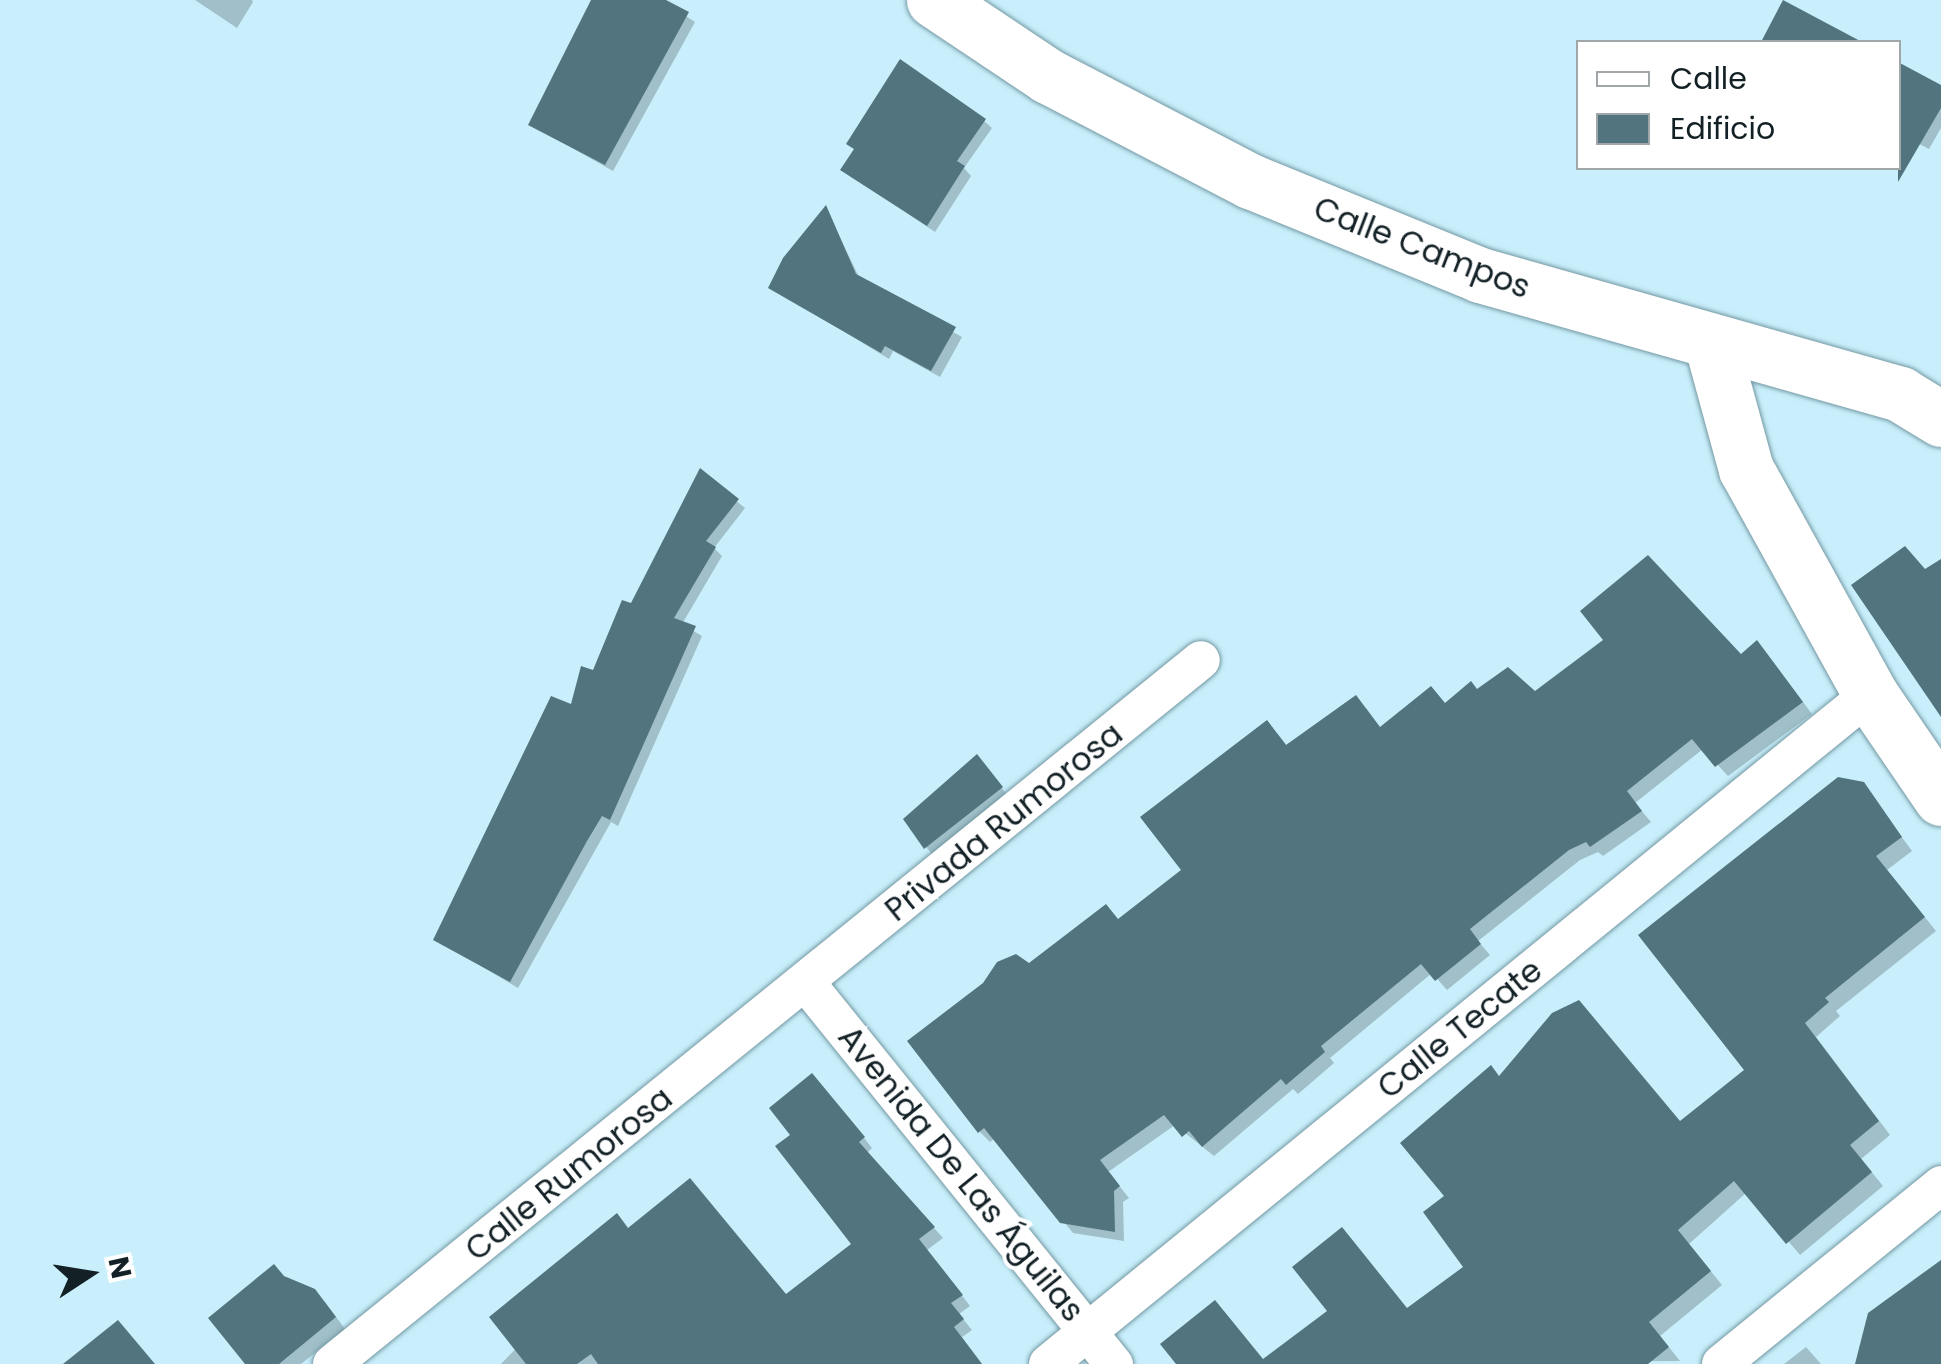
<!DOCTYPE html>
<meta charset="utf-8">
<style>
body{margin:0}
#map{position:relative;width:1941px;height:1364px;overflow:hidden;background:#c8effb;font-family:Poppins,sans-serif}
div>[style]{position:absolute}
[style*='--x']{left:calc(var(--x)*1px);top:calc(var(--y)*1px);width:calc(var(--w)*1px);rotate:calc(var(--a)*1deg)}
.shadow>*{inset:0;background:#0003}
.building>*{inset:0;background:#51747e}
.roads{filter:drop-shadow(0 0 2px #7498a3) drop-shadow(0 0 2px #7498a3)}
.street>*{height:38px;margin:-19px;padding:0 19px;transform-origin:19px;border-radius:19px;background:#fff}
.secondary>*{height:55px;margin:-27.5px;padding:0 27.5px;transform-origin:27.5px;border-radius:27.5px;background:#fff}
span{translate:-50% -50%;white-space:nowrap;text-align:center;line-height:1.15;-webkit-text-stroke:8px #fff;paint-order:stroke}
.street-label{font-size:32px;color:#132126}
.legend{position:absolute;left:1576px;top:40px;width:325px;height:130px;box-sizing:border-box;background:#fff;border:2px solid #a1a6a8;margin:0;padding:12px 18px;list-style:none;font-size:30px;color:#132126}
.legend li{display:flex;align-items:center;gap:20px;height:50px}
.legend b{width:50px;border:2px solid #a1a6a8}
.north{position:absolute;left:40px;top:1224px;width:100px;height:100px;-webkit-text-stroke:8px #fff;paint-order:stroke;rotate:78deg;font-size:28px;font-weight:700;line-height:40px;text-align:center;color:#132126}
.north::after{content:'';display:block;margin:auto;width:35px;height:45px;background:#132126;clip-path:polygon(50% 0,100% 100%,50% 72%,0 100%)}
</style>
<div id="map">
<div class="shadow">
<i style="clip-path:polygon(195px 0,252px 0,253px 2px,237px 28px)"></i>
<i style="clip-path:polygon(594px 0,661px 0,695px 22px,613px 171px,531px 125px)"></i>
<i style="clip-path:polygon(1941px 87px,1941px 128px,1929px 149px,1898px 133px)"></i>
<i style="clip-path:polygon(984px 121px,992px 128px,964px 168px,971px 176px,935px 232px,843px 170px)"></i>
<i style="clip-path:polygon(826px 209px,860px 279px,962px 337px,940px 377px,893px 351px,889px 359px,771px 287px)"></i>
<i style="clip-path:polygon(700px 472px,745px 508px,714px 548px,722px 556px,682px 624px,702px 636px,618px 826px,611px 822px,518px 988px,436px 939px,595px 673px)"></i>
<i style="clip-path:polygon(1767px 654px,1812px 714px,1728px 776px,1703px 749px,1635px 803px,1651px 822px,1603px 856px,1598px 852px,1580px 860px,1478px 941px,1490px 955px,1447px 990px,1432px 973px,1330px 1058px,1334px 1063px,1298px 1094px,1293px 1089px,1214px 1156px,1175px 1125px,1108px 1172px,1129px 1198px,1123px 1202px,1124px 1241px,1073px 1233px,995px 1138px,990px 1142px,980px 1132px,911px 1042px,1029px 967px,1119px 921px,1185px 871px,1277px 733px,1288px 747px,1366px 708px,1381px 729px,1478px 691px,1535px 694px)"></i>
<i style="clip-path:polygon(984px 765px,1008px 796px,933px 855px,926px 847px)"></i>
<i style="clip-path:polygon(1863px 784px,1912px 851px,1887px 870px,1936px 931px,1836px 1011px,1840px 1016px,1816px 1037px,1890px 1135px,1861px 1159px,1883px 1186px,1800px 1255px,1747px 1192px,1689px 1244px,1722px 1285px,1660px 1336px,1680px 1361px,1179px 1364px,1264px 1362px,1408px 1310px,1466px 1268px,1448px 1197px,1500px 1078px,1681px 1124px,1748px 1070px)"></i>
<i style="clip-path:polygon(822px 1086px,872px 1148px,867px 1153px,943px 1238px,927px 1250px,970px 1306px,959px 1314px,972px 1330px,962px 1337px,982px 1364px,501px 1364px,629px 1230px,787px 1297px,855px 1244px,793px 1135px)"></i>
<i style="clip-path:polygon(286px 1280px,325px 1302px,345px 1329px,301px 1364px,249px 1364px)"></i>
<i style="clip-path:polygon(1806px 1347px,1821px 1364px,1784px 1364px)"></i>
</div>
<div class="building">
<i style="clip-path:polygon(591px 0,666px 0,689px 12px,605px 165px,528px 125px)"></i>
<i style="clip-path:polygon(1783px 0,1862px 42px,1761px 42px)"></i>
<i style="clip-path:polygon(900px 59px,986px 119px,957px 161px,965px 166px,927px 226px,840px 170px,854px 149px,846px 144px)"></i>
<i style="clip-path:polygon(1898px 62px,1941px 85px,1941px 108px,1898px 182px)"></i>
<i style="clip-path:polygon(826px 205px,856px 274px,956px 327px,931px 371px,885px 346px,881px 353px,768px 288px,783px 258px)"></i>
<i style="clip-path:polygon(700px 468px,739px 499px,706px 541px,716px 547px,674px 618px,696px 626px,610px 820px,602px 816px,587px 841px,510px 982px,433px 940px,551px 696px,571px 704px,581px 666px,593px 670px,622px 600px,631px 603px)"></i>
<i style="clip-path:polygon(1905px 546px,1925px 569px,1941px 559px,1941px 717px,1851px 585px)"></i>
<i style="clip-path:polygon(1648px 555px,1741px 654px,1757px 640px,1803px 702px,1715px 767px,1692px 739px,1627px 791px,1642px 811px,1590px 847px,1586px 842px,1569px 850px,1470px 929px,1481px 944px,1435px 981px,1421px 964px,1321px 1046px,1325px 1052px,1286px 1085px,1281px 1079px,1202px 1147px,1189px 1131px,1182px 1137px,1164px 1115px,1100px 1160px,1120px 1186px,1114px 1191px,1115px 1232px,1060px 1223px,984px 1128px,978px 1133px,907px 1041px,983px 983px,997px 962px,1016px 954px,1029px 963px,1106px 904px,1118px 919px,1181px 870px,1140px 817px,1267px 720px,1286px 745px,1356px 695px,1380px 727px,1431px 686px,1445px 703px,1471px 681px,1477px 689px,1508px 667px,1535px 691px,1603px 640px,1580px 611px)"></i>
<i style="clip-path:polygon(977px 754px,1003px 787px,924px 849px,903px 819px)"></i>
<i style="clip-path:polygon(1838px 777px,1864px 782px,1902px 837px,1876px 856px,1925px 917px,1825px 998px,1829px 1002px,1805px 1023px,1879px 1121px,1850px 1145px,1872px 1172px,1786px 1244px,1734px 1181px,1678px 1230px,1711px 1271px,1649px 1322px,1669px 1347px,1648px 1364px,1176px 1364px,1160px 1344px,1215px 1300px,1263px 1359px,1327px 1311px,1292px 1267px,1342px 1227px,1407px 1308px,1463px 1267px,1423px 1212px,1444px 1196px,1400px 1143px,1491px 1065px,1499px 1076px,1552px 1013px,1579px 1000px,1680px 1121px,1744px 1070px,1638px 935px)"></i>
<i style="clip-path:polygon(812px 1073px,865px 1137px,859px 1142px,935px 1227px,919px 1239px,963px 1295px,951px 1303px,964px 1319px,954px 1327px,982px 1364px,598px 1364px,591px 1354px,577px 1364px,526px 1364px,489px 1317px,617px 1213px,628px 1228px,690px 1178px,786px 1294px,851px 1244px,775px 1146px,790px 1135px,769px 1108px)"></i>
<i style="clip-path:polygon(1941px 1260px,1941px 1364px,1855px 1364px,1868px 1313px)"></i>
<i style="clip-path:polygon(274px 1264px,284px 1276px,315px 1289px,336px 1317px,279px 1364px,245px 1364px,208px 1318px)"></i>
<i style="clip-path:polygon(118px 1320px,155px 1364px,63px 1364px)"></i>
</div>
<div class="roads">
<div class="street">
<i style="--x:807;--y:984;--w:489;--a:51.1"></i>
<i style="--x:332;--y:1364;--w:1118;--a:-39.01"></i>
<i style="--x:1048;--y:1364;--w:1060;--a:-39.18"></i>
<i style="--x:1721;--y:1364;--w:284;--a:-39.1"></i>
</div>
<div class="secondary">
<i style="--x:934;--y:0;--w:137;--a:33.7"></i>
<i style="--x:1048;--y:76;--w:228;--a:27.5"></i>
<i style="--x:1250;--y:181;--w:248;--a:22.2"></i>
<i style="--x:1480;--y:275;--w:437;--a:15.8"></i>
<i style="--x:1900;--y:394;--w:48;--a:31.4"></i>
<i style="--x:1712;--y:345;--w:129;--a:74.7"></i>
<i style="--x:1746;--y:469;--w:257;--a:61.1"></i>
<i style="--x:1870;--y:694;--w:126;--a:55.7"></i>
</div>
</div>
<div class="street-label">
<span style="left:1422px;top:248px;rotate:21deg">Calle Campos</span>
<span style="left:1004px;top:822px;rotate:-39deg">Privada Rumorosa</span>
<span style="left:1460px;top:1029px;rotate:-39deg">Calle Tecate</span>
<span style="left:569px;top:1174px;rotate:-39deg">Calle Rumorosa</span>
<span style="left:961px;top:1174px;rotate:51deg">Avenida De Las Águilas</span>
</div>
<ul class="legend">
<li><b style="height:12px;background:#fff"></b>Calle</li>
<li><b style="height:28px;background:#51747e"></b>Edificio</li>
</ul>
<div class="north">N</div>
</div>
